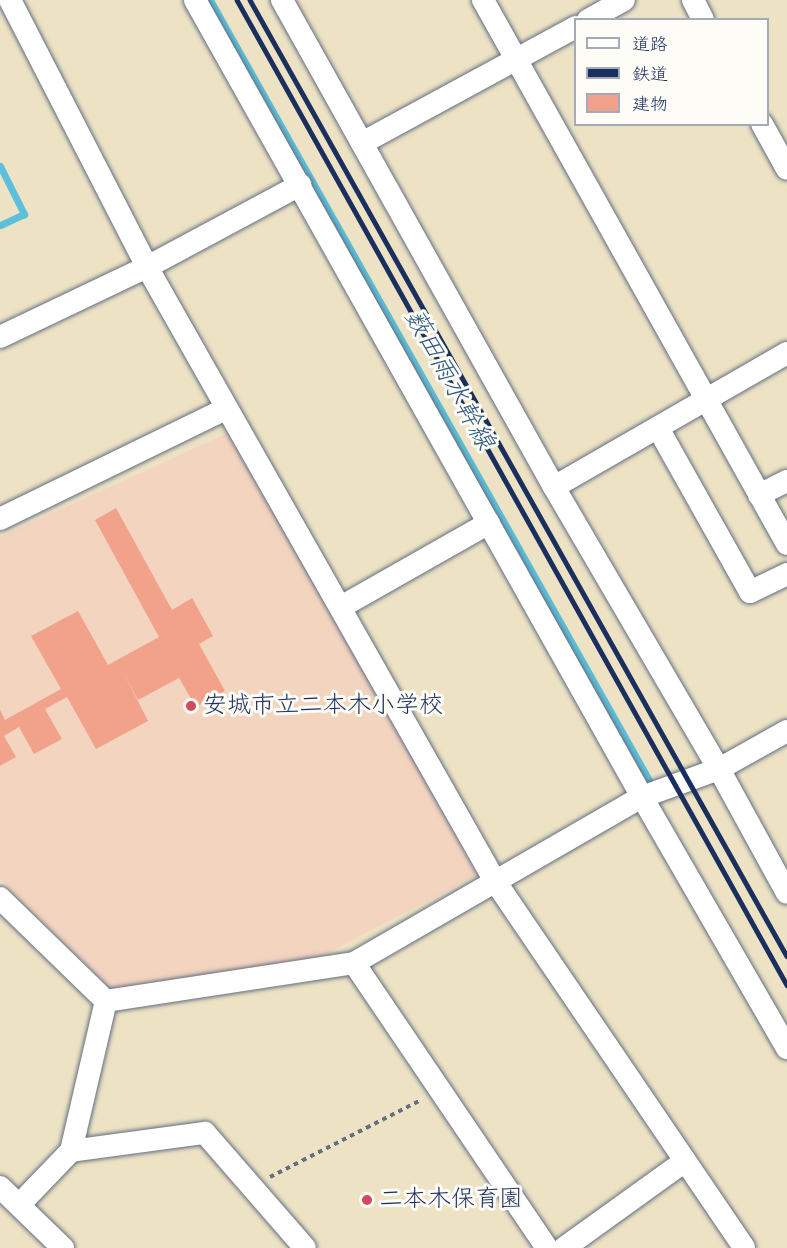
<!DOCTYPE html>
<meta charset="utf-8">
<style>
body{margin:0}
#map{position:relative;width:787px;height:1248px;overflow:hidden;background:#ede3c4;font-family:Mynerve,"Klee One",sans-serif}
div>[style]{position:absolute}
[style*='--x']{left:calc(var(--x)*1px);top:calc(var(--y)*1px);width:calc(var(--w)*1px);rotate:calc(var(--a)*1deg)}
.built>*{inset:0;background:#f3d4bf}
.stream>*{height:7px;margin:-3.5px;padding:0 3.5px;transform-origin:3.5px;border-radius:3.5px;background:#5cc0da}
.building>*{inset:0;background:#f2a18a}
.path>*{height:4px;margin-top:-2px;transform-origin:0;background:repeating-linear-gradient(90deg,#646e82 0 4.5px,transparent 0 9px)}
.roads{filter:drop-shadow(0 0 2px #646e82) drop-shadow(0 0 2px #646e82)}
.minor>*{height:22px;margin:-11px;padding:0 11px;transform-origin:11px;border-radius:11px;background:#fff}
.rail>*{height:4.5px;margin:-2.25px;padding:0 2.25px;transform-origin:2.25px;border-radius:2.25px;background:#1b2f5e}
.dots>*{width:16px;height:16px;translate:-50% -50%;box-sizing:border-box;border:3px solid #fdfcf7;border-radius:50%}
span{translate:-50% -50%;white-space:nowrap;text-align:center;line-height:1.15;-webkit-text-stroke:6px #fdfcf7;paint-order:stroke}
.poi-label{font-size:24px;color:#1b2f5e}
.left{translate:0 -50%;text-align:left}
.water-label{font-size:26px;color:#2e5a83;font-style:italic}
.legend{position:absolute;left:574px;top:18px;width:195px;height:108px;box-sizing:border-box;background:#fdfcf7;border:2px solid #a3aaba;margin:0;padding:8px 10px;list-style:none;font-size:18px;color:#1b2f5e}
.legend li{display:flex;align-items:center;gap:12px;height:30px}
.legend b{width:30px;border:2px solid #a3aaba}
</style>
<div id="map">
<div class="built">
<i style="clip-path:polygon(230px 432px,477px 875px,324px 955px,116px 993px,0 878px,0 537px)"></i>
</div>
<div class="stream">
<i style="--x:210;--y:0;--w:895;--a:60.63"></i>
<i style="--x:0;--y:166;--w:54;--a:63.4"></i>
<i style="--x:24;--y:214;--w:26;--a:155"></i>
</div>
<div class="building">
<i style="clip-path:polygon(116px 508px,172px 610px,192px 598px,213px 636px,199px 644px,225px 691px,196px 707px,179px 678px,138px 700px,122px 670px,148px 721px,96px 749px,67px 697px,45px 709px,62px 739px,34px 754px,19px 727px,4px 736px,16px 757px,0 766px,0 710px,5px 720px,61px 689px,31px 636px,78px 611px,108px 665px,159px 637px,95px 520px)"></i>
</div>
<div class="path">
<i style="--x:270;--y:1177;--w:169;--a:-27"></i>
</div>
<div class="roads">
<div class="minor">
<i style="--x:10;--y:0;--w:300;--a:62.8"></i>
<i style="--x:147;--y:267;--w:706;--a:60.46"></i>
<i style="--x:495;--y:881;--w:443;--a:55.8"></i>
<i style="--x:195;--y:0;--w:914;--a:60.71"></i>
<i style="--x:642;--y:797;--w:290;--a:60"></i>
<i style="--x:282;--y:0;--w:558;--a:60.82"></i>
<i style="--x:554;--y:487;--w:327;--a:59.7"></i>
<i style="--x:719;--y:769;--w:141;--a:61.3"></i>
<i style="--x:483;--y:0;--w:623;--a:60.8"></i>
<i style="--x:693;--y:0;--w:22;--a:63"></i>
<i style="--x:588;--y:20;--w:41;--a:-29.1"></i>
<i style="--x:762;--y:124;--w:51;--a:60.9"></i>
<i style="--x:362;--y:143;--w:243;--a:-28.5"></i>
<i style="--x:0;--y:337;--w:163;--a:-25.5"></i>
<i style="--x:147;--y:267;--w:174;--a:-28.2"></i>
<i style="--x:658;--y:428;--w:188;--a:60.7"></i>
<i style="--x:750;--y:592;--w:41;--a:-25.9"></i>
<i style="--x:554;--y:487;--w:269;--a:-29.9"></i>
<i style="--x:759;--y:495;--w:31;--a:-27"></i>
<i style="--x:0;--y:519;--w:251;--a:-26"></i>
<i style="--x:341;--y:607;--w:170;--a:-29.6"></i>
<i style="--x:0;--y:898;--w:148;--a:44.2"></i>
<i style="--x:354;--y:963;--w:344;--a:55.9"></i>
<i style="--x:106;--y:1001;--w:251;--a:-8.7"></i>
<i style="--x:354;--y:963;--w:332;--a:-30"></i>
<i style="--x:642;--y:797;--w:82;--a:-20"></i>
<i style="--x:719;--y:769;--w:78;--a:-29.2"></i>
<i style="--x:71;--y:1151;--w:135;--a:-7.7"></i>
<i style="--x:205;--y:1133;--w:152;--a:49"></i>
<i style="--x:0;--y:1187;--w:88;--a:44.1"></i>
<i style="--x:19;--y:1205;--w:75;--a:-46.1"></i>
<i style="--x:71;--y:1151;--w:154;--a:-76.9"></i>
<i style="--x:564;--y:1248;--w:149;--a:-35.7"></i>
</div>
</div>
<div class="rail">
<i style="--x:237;--y:0;--w:1128;--a:60.82"></i>
<i style="--x:250;--y:0;--w:1096;--a:60.68"></i>
</div>
<div class="dots">
<i style="left:191px;top:706px;background:#d1495b"></i>
<i style="left:367px;top:1200px;background:#d1495b"></i>
</div>
<div class="poi-label">
<span class="left" style="left:203px;top:706px">安城市立二本木小学校</span>
<span class="left" style="left:379px;top:1200px">二本木保育園</span>
</div>
<div class="water-label">
<span style="left:448px;top:380px;rotate:61deg">薮田雨水幹線</span>
</div>
<ul class="legend">
<li><b style="height:8px;background:#fff"></b>道路</li>
<li><b style="height:8px;background:#1b2f5e"></b>鉄道</li>
<li><b style="height:16px;background:#f2a18a"></b>建物</li>
</ul>
</div>
